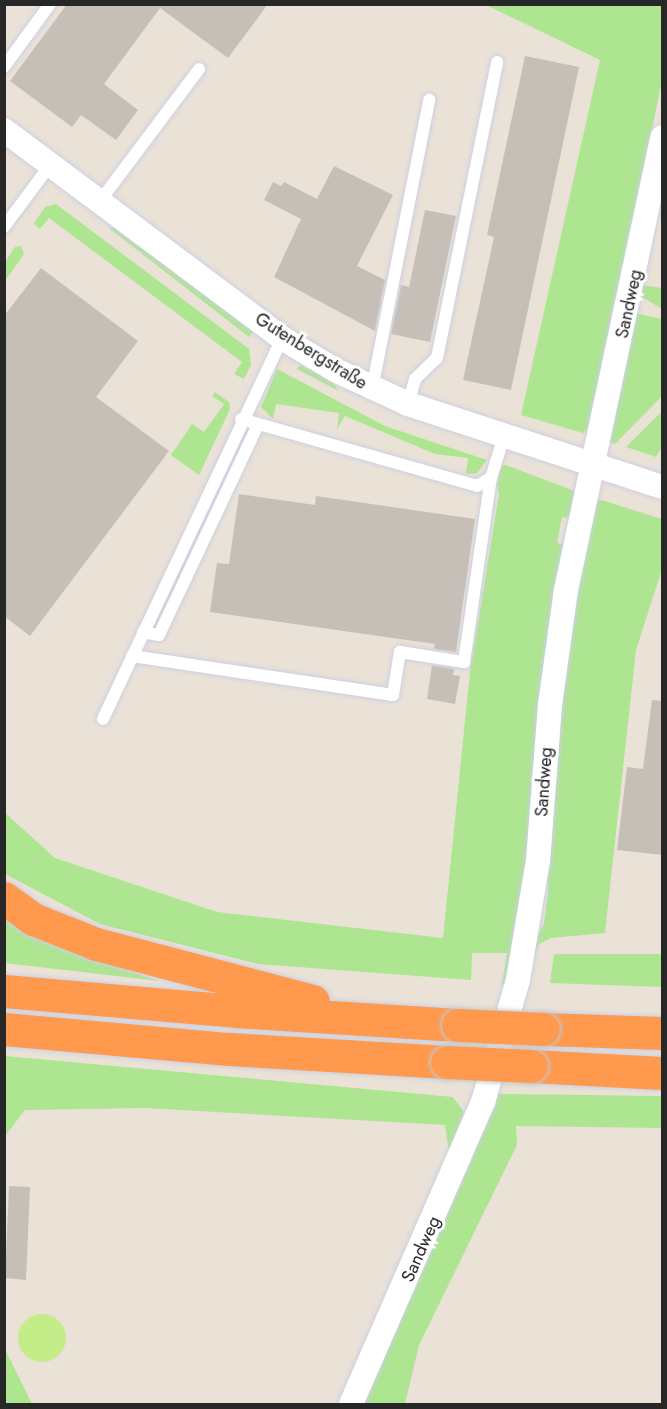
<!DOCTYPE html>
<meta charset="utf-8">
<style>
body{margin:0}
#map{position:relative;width:667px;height:1409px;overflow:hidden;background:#ebe2d7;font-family:Jost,sans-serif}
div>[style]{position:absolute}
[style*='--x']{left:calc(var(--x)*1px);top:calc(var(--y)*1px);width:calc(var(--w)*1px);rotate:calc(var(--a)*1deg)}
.green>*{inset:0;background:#ade590}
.pitch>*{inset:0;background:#c4ed8a}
.round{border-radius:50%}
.building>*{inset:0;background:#c5bfb7}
.roads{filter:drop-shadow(0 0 2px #ccd0e1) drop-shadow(0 0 2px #ccd0e1)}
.service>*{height:12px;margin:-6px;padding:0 6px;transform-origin:6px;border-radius:6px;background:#fff}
.minor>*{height:24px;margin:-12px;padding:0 12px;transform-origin:12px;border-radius:12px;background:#fff}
.motorway>*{height:33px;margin:-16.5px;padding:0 16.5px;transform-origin:16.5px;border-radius:16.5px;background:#ff994d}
.bridges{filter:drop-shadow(0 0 2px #c7c7c7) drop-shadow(0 0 2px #c7c7c7)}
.motorway-bridge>*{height:33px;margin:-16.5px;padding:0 16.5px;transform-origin:16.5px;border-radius:16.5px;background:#ff994d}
span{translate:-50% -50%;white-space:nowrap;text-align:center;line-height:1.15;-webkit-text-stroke:6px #fff;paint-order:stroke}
.street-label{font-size:18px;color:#272727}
.frame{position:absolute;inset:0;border:6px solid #272727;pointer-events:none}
</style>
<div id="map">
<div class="green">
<i style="clip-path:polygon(486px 5px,662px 5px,662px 80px,592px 425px,583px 433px,521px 415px,600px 60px)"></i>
<i style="clip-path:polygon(56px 204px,249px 349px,251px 365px,244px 379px,234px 374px,242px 362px,49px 218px,40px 229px,36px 226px,34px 223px,45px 207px)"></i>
<i style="clip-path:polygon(118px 227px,253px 331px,249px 337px,109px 228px)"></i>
<i style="clip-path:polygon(21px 246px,24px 254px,5px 281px,5px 262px,15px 247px)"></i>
<i style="clip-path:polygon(641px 285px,662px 288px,662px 309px,639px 295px)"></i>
<i style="clip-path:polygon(634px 313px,662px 319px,662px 396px,615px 444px,605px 441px)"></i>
<i style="clip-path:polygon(300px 365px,331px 381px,339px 391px,297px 369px)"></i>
<i style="clip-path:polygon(277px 369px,385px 426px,487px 460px,477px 473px,466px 474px,468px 458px,435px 454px,345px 416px,337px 429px,339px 413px,276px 404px,273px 419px,261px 407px)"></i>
<i style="clip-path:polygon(215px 392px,229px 402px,230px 409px,199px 475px,171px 455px,192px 424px,204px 432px,224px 404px,212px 396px)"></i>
<i style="clip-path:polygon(662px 411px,662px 447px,656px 457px,626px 447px)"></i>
<i style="clip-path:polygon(506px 465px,577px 492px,574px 519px,562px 517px,557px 543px,564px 545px,525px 896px,507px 984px,502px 984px,507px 953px,472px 953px,471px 980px,258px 964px,100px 924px,5px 874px,4px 812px,55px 858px,217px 912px,443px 938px,470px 672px,499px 494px,497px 485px,501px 466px)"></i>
<i style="clip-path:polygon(595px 498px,662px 519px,662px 569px,636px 650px,605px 933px,551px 938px,539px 944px,533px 961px,531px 948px,544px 924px,548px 893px,548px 876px,541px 862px,555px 701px)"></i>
<i style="clip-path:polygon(4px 916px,62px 948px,159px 981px,5px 963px)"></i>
<i style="clip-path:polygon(554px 954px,662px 954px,662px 987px,550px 983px)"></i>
<i style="clip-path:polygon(5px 1056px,453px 1097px,464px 1112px,449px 1152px,445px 1125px,145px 1108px,25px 1110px,5px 1136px)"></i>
<i style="clip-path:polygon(499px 1094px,662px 1096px,662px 1128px,516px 1126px,517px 1145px,419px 1345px,405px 1404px,358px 1404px)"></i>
<i style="clip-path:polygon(5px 1349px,32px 1404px,5px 1404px)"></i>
</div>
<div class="pitch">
<i class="round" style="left:18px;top:1314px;width:48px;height:48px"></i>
</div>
<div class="building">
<i style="clip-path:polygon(67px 4px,268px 4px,228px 58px,160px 8px,104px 84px,138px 110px,116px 140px,81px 115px,72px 127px,10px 81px)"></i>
<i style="clip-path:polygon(525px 56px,579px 67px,511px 390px,463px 380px,494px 237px,487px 235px)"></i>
<i style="clip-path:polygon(334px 166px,393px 195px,357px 266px,385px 280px,375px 331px,274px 277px,301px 219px,264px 200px,273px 182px,281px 186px,284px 182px,317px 199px)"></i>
<i style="clip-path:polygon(425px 210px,456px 216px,430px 342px,391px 334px,401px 285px,409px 287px)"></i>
<i style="clip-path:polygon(41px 268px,138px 341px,96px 397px,169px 451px,30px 636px,4px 616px,4px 316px)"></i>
<i style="clip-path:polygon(239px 494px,315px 505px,316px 496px,475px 519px,456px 652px,434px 649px,435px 644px,210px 612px,217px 563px,229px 564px)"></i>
<i style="clip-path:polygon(432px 665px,454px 669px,453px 675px,460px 676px,455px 704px,427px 699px)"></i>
<i style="clip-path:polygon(652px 700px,663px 701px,663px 855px,617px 850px,627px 767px,643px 769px)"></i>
<i style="clip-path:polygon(9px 1186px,30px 1187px,26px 1280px,5px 1278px)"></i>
</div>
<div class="roads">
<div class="service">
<i style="--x:4;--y:67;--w:78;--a:-53.9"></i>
<i style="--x:100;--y:201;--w:165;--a:-53.1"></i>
<i style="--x:4;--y:227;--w:79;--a:-53.3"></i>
<i style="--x:372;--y:389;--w:295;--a:-78.8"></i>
<i style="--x:408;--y:404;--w:26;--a:-74"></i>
<i style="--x:415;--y:379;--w:30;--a:-44"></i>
<i style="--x:437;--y:358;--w:302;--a:-78.5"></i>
<i style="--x:241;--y:419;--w:245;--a:15.8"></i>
<i style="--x:477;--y:486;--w:16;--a:-30"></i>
<i style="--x:491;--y:478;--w:44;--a:-72.8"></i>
<i style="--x:143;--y:632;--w:16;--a:11"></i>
<i style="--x:159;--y:635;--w:232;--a:-64.8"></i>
<i style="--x:132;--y:656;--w:264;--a:8.5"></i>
<i style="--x:393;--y:695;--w:44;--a:-80.8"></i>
<i style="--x:400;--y:652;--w:65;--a:8.9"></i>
<i style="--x:464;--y:662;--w:186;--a:-81.7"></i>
<i style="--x:103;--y:719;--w:421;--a:-64.8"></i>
</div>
<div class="minor">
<i style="--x:4;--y:130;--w:347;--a:36.8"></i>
<i style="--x:282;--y:338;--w:62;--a:31.1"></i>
<i style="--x:335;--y:370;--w:81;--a:25"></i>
<i style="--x:408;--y:404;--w:267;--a:18.1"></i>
<i style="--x:351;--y:1404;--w:330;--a:-66.4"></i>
<i style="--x:483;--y:1102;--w:127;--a:-74"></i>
<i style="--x:518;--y:980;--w:121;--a:-80.5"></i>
<i style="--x:538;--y:861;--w:156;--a:-85.6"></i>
<i style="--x:550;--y:705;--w:116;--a:-82.1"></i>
<i style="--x:566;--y:590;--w:463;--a:-78"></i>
</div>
<div class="motorway">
<i style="--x:4;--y:898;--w:36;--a:36"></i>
<i style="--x:33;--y:919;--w:68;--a:21.6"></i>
<i style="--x:96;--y:944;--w:224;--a:14.7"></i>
<i style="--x:4;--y:991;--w:232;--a:4.9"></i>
<i style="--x:235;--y:1011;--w:223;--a:3.6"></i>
<i style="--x:4;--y:1029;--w:226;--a:5.1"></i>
<i style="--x:229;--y:1049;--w:218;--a:3.4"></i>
<i style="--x:543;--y:1029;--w:119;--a:1.9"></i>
<i style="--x:531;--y:1066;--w:131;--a:3.1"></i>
</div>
</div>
<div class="bridges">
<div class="motorway-bridge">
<i style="--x:458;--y:1025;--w:85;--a:2.7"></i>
<i style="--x:447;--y:1062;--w:84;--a:2.7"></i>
</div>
</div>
<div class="street-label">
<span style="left:629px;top:304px;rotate:-78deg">Sandweg</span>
<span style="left:311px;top:351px;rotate:32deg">Gutenbergstraße</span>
<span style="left:544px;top:782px;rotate:-86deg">Sandweg</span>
<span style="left:421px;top:1249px;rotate:-66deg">Sandweg</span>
</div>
<div class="frame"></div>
</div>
